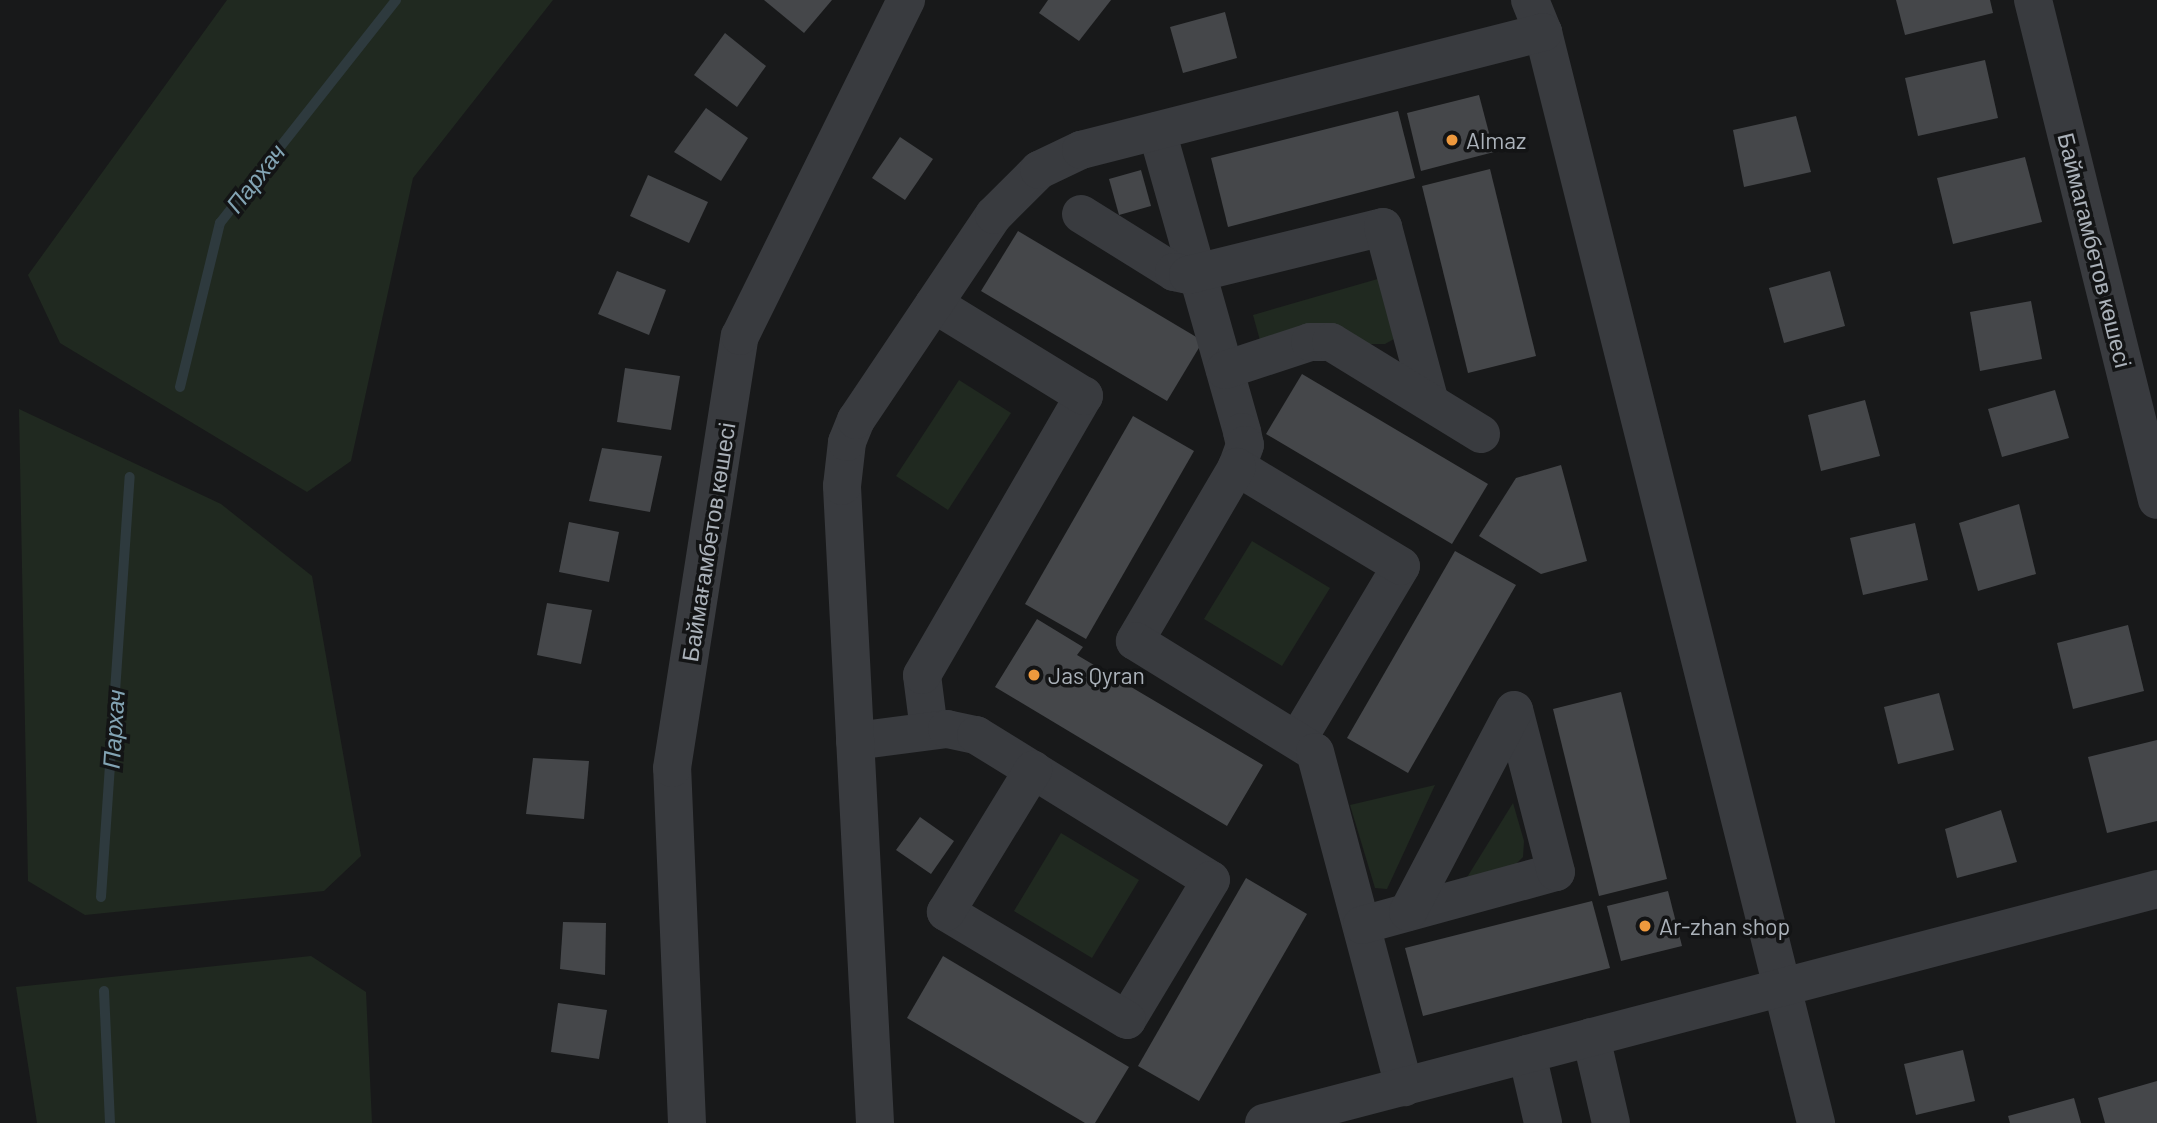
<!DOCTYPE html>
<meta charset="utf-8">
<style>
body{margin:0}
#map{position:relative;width:2157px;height:1123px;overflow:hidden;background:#18191a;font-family:Barlow,sans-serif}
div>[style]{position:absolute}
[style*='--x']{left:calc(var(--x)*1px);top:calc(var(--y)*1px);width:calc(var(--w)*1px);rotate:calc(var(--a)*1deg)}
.green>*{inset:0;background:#202920}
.stream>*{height:10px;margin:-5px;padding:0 5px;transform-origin:5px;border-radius:5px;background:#2e3a3e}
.building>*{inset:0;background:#45474a}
.minor>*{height:38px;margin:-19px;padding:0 19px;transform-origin:19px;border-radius:19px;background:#393b3f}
.dots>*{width:19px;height:19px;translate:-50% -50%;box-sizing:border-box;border:4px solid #131415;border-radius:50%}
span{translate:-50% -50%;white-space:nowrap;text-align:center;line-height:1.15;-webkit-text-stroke:7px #131415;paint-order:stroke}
.poi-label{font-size:23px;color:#abb2ba}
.left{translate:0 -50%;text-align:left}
.street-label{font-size:23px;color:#abb2ba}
.water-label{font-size:24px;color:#83a4b4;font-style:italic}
</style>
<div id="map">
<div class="green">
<i style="clip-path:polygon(227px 0,553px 0,413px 178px,351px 461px,307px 492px,60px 343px,28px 275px)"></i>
<i style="clip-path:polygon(1388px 276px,1394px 339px,1385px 344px,1261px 344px,1253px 315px)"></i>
<i style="clip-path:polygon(959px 380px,1011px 413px,948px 510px,896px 476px)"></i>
<i style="clip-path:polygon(19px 409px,221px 504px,312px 576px,361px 856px,324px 891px,85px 915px,28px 881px)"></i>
<i style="clip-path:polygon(1252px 541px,1330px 588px,1282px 666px,1204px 619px)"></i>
<i style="clip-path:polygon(1435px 785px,1387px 889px,1375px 888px,1350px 805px)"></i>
<i style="clip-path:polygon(1513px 803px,1524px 841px,1523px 857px,1514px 866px,1466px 879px)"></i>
<i style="clip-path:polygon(1061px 833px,1139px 880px,1092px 958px,1014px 911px)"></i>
<i style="clip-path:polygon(311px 956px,366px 992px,372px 1123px,37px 1123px,16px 987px)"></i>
</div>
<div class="stream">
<i style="--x:180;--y:387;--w:169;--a:-76.3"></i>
<i style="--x:220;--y:223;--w:284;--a:-51.7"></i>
<i style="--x:101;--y:897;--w:421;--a:-86.1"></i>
<i style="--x:104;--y:991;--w:132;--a:87.4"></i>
</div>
<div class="building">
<i style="clip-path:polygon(764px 0,832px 0,804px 33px)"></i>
<i style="clip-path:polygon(1048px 0,1111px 0,1079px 41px,1039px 13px)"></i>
<i style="clip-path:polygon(1896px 0,1990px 0,1993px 13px,1905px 35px)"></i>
<i style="clip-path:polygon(1225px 12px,1237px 58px,1183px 73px,1170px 27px)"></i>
<i style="clip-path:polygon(725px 33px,766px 66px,737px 107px,694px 75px)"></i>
<i style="clip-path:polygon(1985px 60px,1998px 118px,1918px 136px,1905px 78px)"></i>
<i style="clip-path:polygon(1479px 95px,1494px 152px,1421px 171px,1407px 113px)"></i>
<i style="clip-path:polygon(706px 108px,748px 138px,721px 181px,674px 152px)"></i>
<i style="clip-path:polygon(1398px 111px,1415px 178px,1228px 227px,1211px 158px)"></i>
<i style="clip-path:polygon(1796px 116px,1811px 172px,1744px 187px,1733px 130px)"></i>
<i style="clip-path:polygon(900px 137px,933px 159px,905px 200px,872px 178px)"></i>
<i style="clip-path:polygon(2025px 157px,2042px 222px,1953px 244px,1937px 178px)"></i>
<i style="clip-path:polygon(1490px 169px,1536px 356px,1468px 373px,1422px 186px)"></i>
<i style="clip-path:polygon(1141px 170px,1151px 206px,1119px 215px,1109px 179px)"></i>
<i style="clip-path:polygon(648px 175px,708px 202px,689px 243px,630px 216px)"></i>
<i style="clip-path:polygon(1018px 231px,1203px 341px,1167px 401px,981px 291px)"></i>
<i style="clip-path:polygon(617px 271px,666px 290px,649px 335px,598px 314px)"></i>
<i style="clip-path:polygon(1830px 271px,1845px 326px,1784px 343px,1769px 288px)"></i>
<i style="clip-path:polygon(2031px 301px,2042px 359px,1980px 371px,1970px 312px)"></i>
<i style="clip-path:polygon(625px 368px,680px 376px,671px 430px,617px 422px)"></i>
<i style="clip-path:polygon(1302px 374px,1488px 484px,1452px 544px,1266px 434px)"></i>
<i style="clip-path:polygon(2055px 390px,2069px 438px,2002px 457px,1988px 409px)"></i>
<i style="clip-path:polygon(1865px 400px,1880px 456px,1821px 471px,1808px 415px)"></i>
<i style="clip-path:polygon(1133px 416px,1194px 451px,1086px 639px,1025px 604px)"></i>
<i style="clip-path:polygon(602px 448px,662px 456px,650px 512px,589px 501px)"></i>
<i style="clip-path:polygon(1561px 465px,1587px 561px,1541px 574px,1479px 536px,1516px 478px)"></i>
<i style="clip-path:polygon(2019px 504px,2036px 574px,1978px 591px,1959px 523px)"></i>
<i style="clip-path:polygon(569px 522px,619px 532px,609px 582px,559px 572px)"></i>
<i style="clip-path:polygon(1915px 523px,1928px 580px,1863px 595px,1850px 538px)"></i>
<i style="clip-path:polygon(1455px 551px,1516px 585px,1408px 773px,1347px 738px)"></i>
<i style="clip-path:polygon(547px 603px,592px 610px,581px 664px,537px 655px)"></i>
<i style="clip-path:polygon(1037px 619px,1083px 647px,1077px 655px,1263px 765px,1227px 826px,995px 687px)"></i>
<i style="clip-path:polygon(2128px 625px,2144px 691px,2073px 709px,2057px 643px)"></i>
<i style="clip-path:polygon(1621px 692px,1667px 879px,1599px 896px,1553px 709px)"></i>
<i style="clip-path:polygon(1939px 693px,1954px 750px,1898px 764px,1884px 707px)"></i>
<i style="clip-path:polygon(2157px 740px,2157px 821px,2107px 833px,2088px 757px)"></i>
<i style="clip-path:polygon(533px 758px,589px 761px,584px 819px,526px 814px)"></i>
<i style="clip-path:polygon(2001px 810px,2017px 862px,1957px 878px,1945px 829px)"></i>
<i style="clip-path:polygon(920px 817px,954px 841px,931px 874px,896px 850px)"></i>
<i style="clip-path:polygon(1246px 878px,1307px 914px,1199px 1101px,1138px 1066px)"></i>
<i style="clip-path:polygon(1668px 891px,1682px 946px,1621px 961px,1607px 906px)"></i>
<i style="clip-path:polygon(1592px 901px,1610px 968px,1423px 1016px,1405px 948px)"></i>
<i style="clip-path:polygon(563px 922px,606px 923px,605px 975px,560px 969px)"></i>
<i style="clip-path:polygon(943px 956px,1129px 1067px,1095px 1123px,1085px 1123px,907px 1018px)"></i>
<i style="clip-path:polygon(558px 1003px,607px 1010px,599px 1059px,551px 1052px)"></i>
<i style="clip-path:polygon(1963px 1050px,1975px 1101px,1916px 1115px,1904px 1064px)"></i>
<i style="clip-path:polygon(2157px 1081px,2157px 1123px,2105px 1123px,2098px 1098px)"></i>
<i style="clip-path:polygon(2074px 1098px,2081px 1123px,2010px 1123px,2008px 1116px)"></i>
</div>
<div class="minor">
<i style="--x:1530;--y:0;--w:35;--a:68"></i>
<i style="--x:1543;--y:32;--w:1125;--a:75.95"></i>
<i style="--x:2033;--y:0;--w:515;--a:76.07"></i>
<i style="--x:1157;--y:131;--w:313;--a:74.2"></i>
<i style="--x:1242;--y:432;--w:13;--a:77"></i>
<i style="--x:1245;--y:445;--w:23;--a:110"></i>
<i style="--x:1081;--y:214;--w:110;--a:31.9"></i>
<i style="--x:1174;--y:272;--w:14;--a:12"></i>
<i style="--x:1188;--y:275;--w:201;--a:-13.8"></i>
<i style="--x:1383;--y:227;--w:181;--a:75"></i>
<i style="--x:1225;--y:370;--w:89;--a:-18.2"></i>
<i style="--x:1310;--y:342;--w:21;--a:0"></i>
<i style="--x:1331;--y:342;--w:176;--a:31.5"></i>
<i style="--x:929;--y:730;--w:55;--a:-97.3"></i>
<i style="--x:922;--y:675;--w:323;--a:-59.9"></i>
<i style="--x:1084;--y:396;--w:176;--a:-148.5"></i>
<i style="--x:1298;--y:739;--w:201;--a:-59.2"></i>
<i style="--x:1401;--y:566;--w:192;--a:-148.9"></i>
<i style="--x:1237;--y:467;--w:202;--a:120.4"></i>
<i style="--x:1135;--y:641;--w:211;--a:31.7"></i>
<i style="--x:1315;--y:752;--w:347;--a:75.1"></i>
<i style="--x:855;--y:741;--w:93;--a:-7.4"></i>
<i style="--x:947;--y:729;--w:30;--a:12"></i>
<i style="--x:976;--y:735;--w:276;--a:31.7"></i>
<i style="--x:1211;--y:880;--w:163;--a:121"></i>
<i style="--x:1127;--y:1020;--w:211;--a:-149.2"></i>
<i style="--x:946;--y:912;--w:167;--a:-58.5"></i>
<i style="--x:1362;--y:925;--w:201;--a:-15.3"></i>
<i style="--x:1556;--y:872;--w:167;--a:-104.5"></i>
<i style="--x:1514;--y:710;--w:228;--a:117.7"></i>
<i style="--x:1591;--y:1037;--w:88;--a:76.9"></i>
<i style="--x:1527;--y:1054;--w:71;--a:76.9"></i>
<i style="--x:687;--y:1123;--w:355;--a:-92.4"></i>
<i style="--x:672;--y:768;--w:437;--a:-81.1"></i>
<i style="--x:740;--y:336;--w:375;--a:-63.7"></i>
<i style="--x:875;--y:1123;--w:638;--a:-92.97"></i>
<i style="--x:842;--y:486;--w:44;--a:-83.5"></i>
<i style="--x:847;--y:442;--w:24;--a:-68"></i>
<i style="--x:856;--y:420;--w:247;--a:-56.1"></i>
<i style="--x:994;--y:215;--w:64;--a:-45"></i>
<i style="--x:1039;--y:170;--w:47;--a:-25.5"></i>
<i style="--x:1081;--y:150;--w:477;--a:-14.3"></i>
<i style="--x:1264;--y:1123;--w:923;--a:-14.68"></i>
</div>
<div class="dots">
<i style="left:1452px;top:140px;background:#ee993d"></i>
<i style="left:1034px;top:675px;background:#ee993d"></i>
<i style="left:1645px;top:926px;background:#ee993d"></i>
</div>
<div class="poi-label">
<span class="left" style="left:1466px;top:140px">Almaz</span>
<span class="left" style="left:1048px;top:675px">Jas Qyran</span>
<span class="left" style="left:1659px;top:926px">Ar-zhan shop</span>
</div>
<div class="street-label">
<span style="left:2095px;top:250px;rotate:76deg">Баймагамбетов көшесі</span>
<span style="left:708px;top:542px;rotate:-81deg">Баймағамбетов көшесі</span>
</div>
<div class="water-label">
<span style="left:255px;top:178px;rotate:-52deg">Пархач</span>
<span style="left:113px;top:729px;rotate:-86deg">Пархач</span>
</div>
</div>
